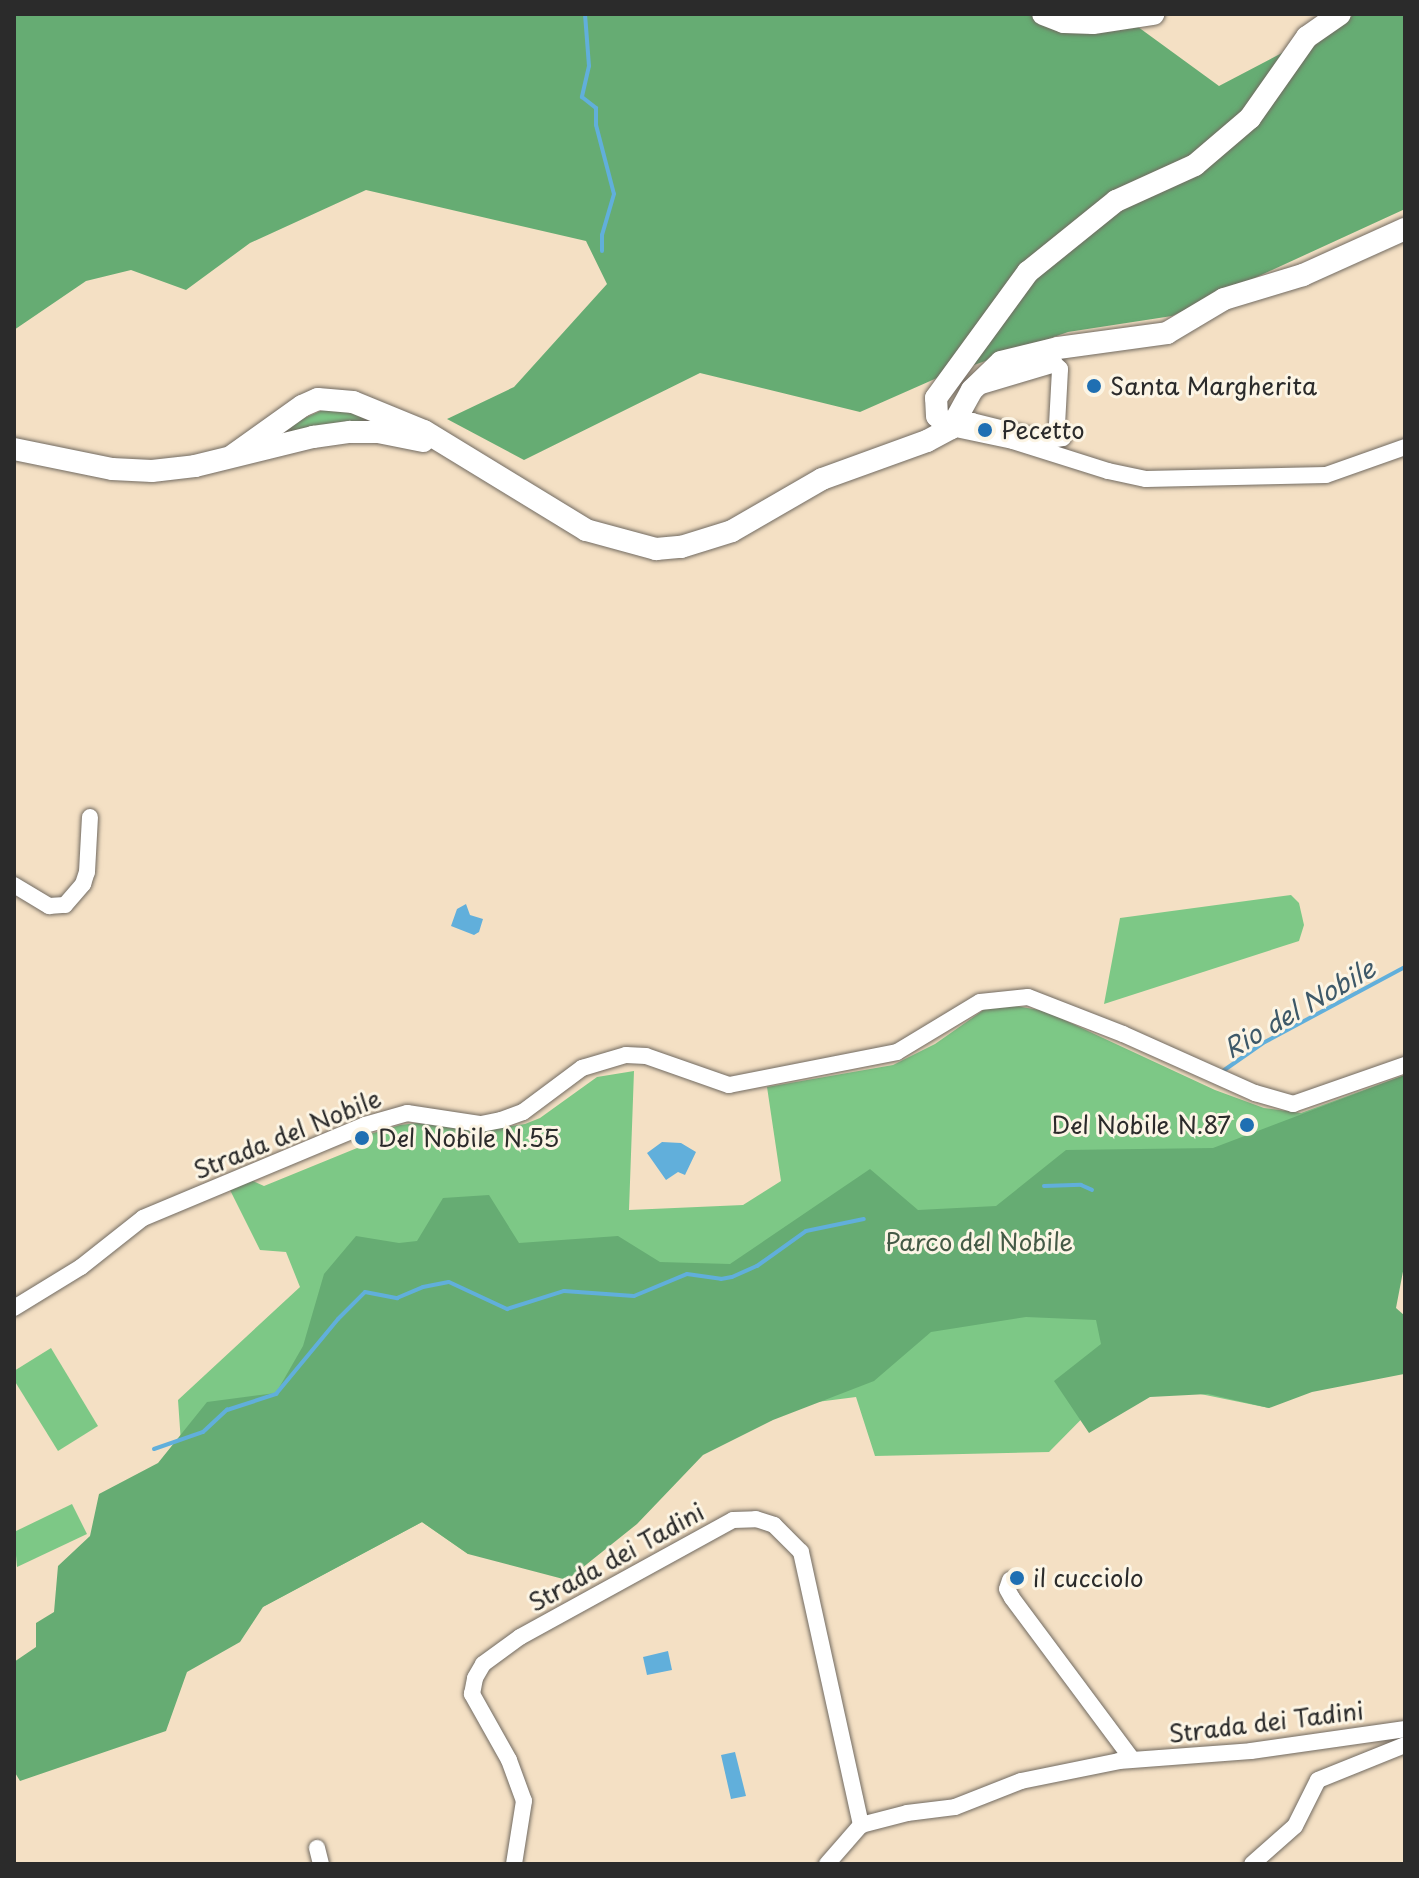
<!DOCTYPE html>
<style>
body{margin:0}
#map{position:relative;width:1419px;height:1878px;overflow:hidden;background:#f4e0c4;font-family:"Playpen Sans",sans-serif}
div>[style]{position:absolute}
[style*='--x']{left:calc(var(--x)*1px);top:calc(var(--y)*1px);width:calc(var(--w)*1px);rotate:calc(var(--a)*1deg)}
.green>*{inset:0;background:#7dc886}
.forest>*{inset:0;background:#66ac73}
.water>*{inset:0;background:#61afdb}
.stream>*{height:4px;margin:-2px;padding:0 2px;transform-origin:2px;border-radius:2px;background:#61afdb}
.roads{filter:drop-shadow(0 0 2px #716a61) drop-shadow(0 0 2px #716a61)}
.minor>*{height:16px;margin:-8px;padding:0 8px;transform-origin:8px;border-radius:8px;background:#fff}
.tertiary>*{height:22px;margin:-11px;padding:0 11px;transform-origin:11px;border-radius:11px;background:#fff}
.dots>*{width:22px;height:22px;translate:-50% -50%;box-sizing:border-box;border:4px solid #fcf5e5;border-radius:50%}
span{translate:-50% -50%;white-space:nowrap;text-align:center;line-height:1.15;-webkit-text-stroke:6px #fcf5e5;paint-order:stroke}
.poi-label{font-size:24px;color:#2b2b2b}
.left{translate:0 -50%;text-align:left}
.right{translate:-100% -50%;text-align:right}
.street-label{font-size:24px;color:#2b2b2b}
.park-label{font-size:24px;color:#445a46}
.water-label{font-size:26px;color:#3e5969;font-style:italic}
.frame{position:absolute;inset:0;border:16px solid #2b2b2b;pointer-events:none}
</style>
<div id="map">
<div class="green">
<i style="clip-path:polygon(325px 409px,342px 409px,377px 419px,374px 427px,287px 439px,280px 429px)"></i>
<i style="clip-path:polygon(1291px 895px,1299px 903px,1304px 925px,1299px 941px,1104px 1004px,1120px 918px)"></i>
<i style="clip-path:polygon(1011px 1005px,1045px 1011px,1215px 1090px,1264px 1108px,1301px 1113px,1405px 1075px,1405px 1261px,1269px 1408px,1122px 1378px,1049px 1452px,875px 1456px,856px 1397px,708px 1416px,608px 1494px,468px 1554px,422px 1522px,195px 1643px,178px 1400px,300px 1287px,286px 1252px,260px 1250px,230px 1190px,251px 1180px,264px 1186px,362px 1146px,360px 1137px,400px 1125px,417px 1123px,476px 1131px,525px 1124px,540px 1118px,597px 1077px,634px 1071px,629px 1210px,743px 1205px,781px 1181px,767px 1087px,893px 1065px,935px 1044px,985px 1009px)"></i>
<i style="clip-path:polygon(51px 1348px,98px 1426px,58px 1451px,14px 1380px,14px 1371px)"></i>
<i style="clip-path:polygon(72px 1504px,87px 1534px,17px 1567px,14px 1532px)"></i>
</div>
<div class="forest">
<i style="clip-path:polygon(14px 14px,1109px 14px,1123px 16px,1219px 86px,1356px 14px,1405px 14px,1405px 209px,1172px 316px,1068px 332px,937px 378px,860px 412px,700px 373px,524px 460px,447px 419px,514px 387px,607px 284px,586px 241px,366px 190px,250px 243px,186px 290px,131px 270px,86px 281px,14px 330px)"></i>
<i style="clip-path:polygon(1405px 1075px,1405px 1261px,1396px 1308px,1405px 1316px,1404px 1374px,1312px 1392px,1269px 1408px,1208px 1394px,1150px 1397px,1089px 1433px,1054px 1381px,1101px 1344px,1096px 1320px,1026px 1317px,931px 1332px,874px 1381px,773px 1420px,703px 1455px,637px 1524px,567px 1580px,468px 1554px,422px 1522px,263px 1607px,240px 1642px,187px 1672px,166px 1731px,20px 1781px,14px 1771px,14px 1662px,36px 1647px,36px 1623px,54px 1612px,58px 1566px,90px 1536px,99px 1494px,158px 1463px,207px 1402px,276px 1393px,303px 1346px,324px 1274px,356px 1236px,399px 1243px,417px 1241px,443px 1198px,489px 1195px,519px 1243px,618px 1236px,660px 1262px,730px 1264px,870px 1169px,918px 1210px,996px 1206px,1066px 1150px,1213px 1148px)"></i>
</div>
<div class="water">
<i style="clip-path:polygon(466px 904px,470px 915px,483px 919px,479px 932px,474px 935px,451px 926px,457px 909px)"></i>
<i style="clip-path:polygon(662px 1142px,681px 1143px,696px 1152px,685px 1175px,678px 1172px,666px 1180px,647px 1153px)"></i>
<i style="clip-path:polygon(668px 1651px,672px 1670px,647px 1675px,643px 1657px)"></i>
<i style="clip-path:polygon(735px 1752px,746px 1796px,731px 1799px,721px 1755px)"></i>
</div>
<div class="stream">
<i style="--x:585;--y:14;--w:52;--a:85.6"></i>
<i style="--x:589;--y:66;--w:32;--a:103"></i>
<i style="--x:582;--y:97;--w:18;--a:38"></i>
<i style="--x:596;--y:108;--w:17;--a:90"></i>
<i style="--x:596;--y:125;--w:71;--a:75.4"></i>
<i style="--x:614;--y:194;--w:43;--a:106.3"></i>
<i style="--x:602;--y:235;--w:16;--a:90"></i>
<i style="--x:1220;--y:1073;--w:52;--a:-34.9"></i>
<i style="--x:1263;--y:1043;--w:161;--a:-28.2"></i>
<i style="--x:1044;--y:1186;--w:37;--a:-2"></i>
<i style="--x:1081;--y:1185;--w:12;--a:24"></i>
<i style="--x:154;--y:1449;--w:52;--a:-19.1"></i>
<i style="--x:203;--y:1432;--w:33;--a:-43"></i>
<i style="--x:227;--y:1410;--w:52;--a:-18.1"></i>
<i style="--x:276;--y:1394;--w:97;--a:-50.4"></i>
<i style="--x:338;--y:1319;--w:38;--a:-45"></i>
<i style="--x:365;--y:1292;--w:33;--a:11"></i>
<i style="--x:397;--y:1298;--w:28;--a:-23"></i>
<i style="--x:423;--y:1287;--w:26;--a:-11"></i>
<i style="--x:449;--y:1282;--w:64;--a:25"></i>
<i style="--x:507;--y:1309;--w:60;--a:-17.5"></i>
<i style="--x:564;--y:1291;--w:70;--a:4.1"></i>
<i style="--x:634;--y:1296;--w:57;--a:-22.5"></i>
<i style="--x:687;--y:1274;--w:34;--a:8"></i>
<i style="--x:721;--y:1279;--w:11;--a:-10"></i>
<i style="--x:732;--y:1277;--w:27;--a:-24"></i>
<i style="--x:757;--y:1266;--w:60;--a:-35.5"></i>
<i style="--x:806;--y:1231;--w:59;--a:-11.7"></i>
</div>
<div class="roads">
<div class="minor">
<i style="--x:960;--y:425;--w:13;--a:-18"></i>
<i style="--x:972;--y:421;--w:79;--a:13.9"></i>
<i style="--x:1049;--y:440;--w:14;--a:-8"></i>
<i style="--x:1063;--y:438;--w:14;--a:-115"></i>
<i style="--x:1057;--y:425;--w:56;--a:-86.9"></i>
<i style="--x:1060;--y:369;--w:7;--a:-135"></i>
<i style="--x:1055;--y:364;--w:77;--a:163.4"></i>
<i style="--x:951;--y:428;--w:63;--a:11.8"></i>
<i style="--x:1013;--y:441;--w:100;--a:17.5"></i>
<i style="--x:1108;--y:471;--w:39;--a:12"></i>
<i style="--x:1146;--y:479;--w:180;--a:-1.3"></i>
<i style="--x:1326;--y:475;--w:84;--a:-19.5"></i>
<i style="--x:14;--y:885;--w:41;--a:31"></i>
<i style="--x:49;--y:906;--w:16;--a:-4"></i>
<i style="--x:65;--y:905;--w:28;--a:-49"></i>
<i style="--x:83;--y:884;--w:13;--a:-72"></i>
<i style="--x:87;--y:872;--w:55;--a:-86.9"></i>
<i style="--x:14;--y:1308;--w:79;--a:-31.5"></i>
<i style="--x:81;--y:1267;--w:79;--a:-38.3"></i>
<i style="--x:143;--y:1218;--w:241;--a:-22.7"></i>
<i style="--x:365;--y:1125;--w:44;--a:-15.9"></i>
<i style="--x:407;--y:1113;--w:75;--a:8.5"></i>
<i style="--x:481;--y:1124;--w:20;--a:-11"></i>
<i style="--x:501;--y:1120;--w:23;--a:-20"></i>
<i style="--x:523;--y:1112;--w:74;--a:-36.7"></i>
<i style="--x:582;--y:1068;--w:46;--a:-16.5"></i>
<i style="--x:626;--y:1055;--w:20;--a:3"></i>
<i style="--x:646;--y:1056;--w:88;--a:19.3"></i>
<i style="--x:729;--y:1085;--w:171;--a:-11.1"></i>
<i style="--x:897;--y:1052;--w:97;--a:-31.1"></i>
<i style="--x:980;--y:1002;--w:48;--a:-5.9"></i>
<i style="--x:1028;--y:997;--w:102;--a:21.3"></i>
<i style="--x:1123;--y:1034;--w:145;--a:24.1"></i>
<i style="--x:1255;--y:1093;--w:40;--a:16"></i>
<i style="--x:1293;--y:1104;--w:119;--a:-19.2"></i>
<i style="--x:1010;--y:1580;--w:9;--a:108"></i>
<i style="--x:1007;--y:1589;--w:10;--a:61"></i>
<i style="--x:1012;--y:1598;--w:201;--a:53.3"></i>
<i style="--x:317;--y:1848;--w:16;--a:76"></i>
<i style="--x:514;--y:1864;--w:64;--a:-81"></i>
<i style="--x:524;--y:1801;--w:44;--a:-110.1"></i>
<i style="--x:509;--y:1760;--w:76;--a:-119.3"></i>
<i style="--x:472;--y:1694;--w:16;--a:-79"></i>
<i style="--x:475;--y:1678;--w:16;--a:-60"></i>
<i style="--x:483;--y:1664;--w:46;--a:-36.1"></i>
<i style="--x:520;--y:1637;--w:243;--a:-28.8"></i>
<i style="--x:733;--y:1520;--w:23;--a:-2"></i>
<i style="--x:756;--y:1519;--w:19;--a:18"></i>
<i style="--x:774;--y:1525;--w:38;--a:45"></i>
<i style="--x:801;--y:1552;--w:280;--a:77.6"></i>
<i style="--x:861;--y:1825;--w:48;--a:-14.6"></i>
<i style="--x:907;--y:1813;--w:48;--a:-7.1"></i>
<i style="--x:955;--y:1807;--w:71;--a:-21.5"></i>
<i style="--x:1021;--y:1781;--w:100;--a:-11.5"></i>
<i style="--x:1119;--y:1761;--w:132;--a:-4.3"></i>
<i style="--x:1251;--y:1751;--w:156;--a:-8.1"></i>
<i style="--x:827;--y:1864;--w:52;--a:-48.9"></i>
<i style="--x:1252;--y:1864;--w:57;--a:-41.5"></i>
<i style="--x:1295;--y:1826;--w:51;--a:-63.4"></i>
<i style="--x:1318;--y:1780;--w:94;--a:-21.9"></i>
</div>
<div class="tertiary">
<i style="--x:1043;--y:14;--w:22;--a:21"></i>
<i style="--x:1064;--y:22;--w:29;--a:2"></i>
<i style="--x:1093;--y:23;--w:61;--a:-8.5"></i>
<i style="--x:951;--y:428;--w:18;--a:-139"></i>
<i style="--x:937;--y:416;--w:18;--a:-93"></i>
<i style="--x:936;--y:398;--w:156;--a:-53.9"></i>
<i style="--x:1028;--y:272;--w:113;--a:-38.9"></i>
<i style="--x:1116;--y:201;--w:87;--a:-24.5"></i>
<i style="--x:1195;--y:165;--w:72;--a:-40.5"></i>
<i style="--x:1250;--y:118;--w:99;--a:-54.9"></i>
<i style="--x:1307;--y:37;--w:40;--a:-34.9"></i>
<i style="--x:951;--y:428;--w:43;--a:-61.1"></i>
<i style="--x:972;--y:390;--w:40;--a:-44"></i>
<i style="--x:1001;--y:362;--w:59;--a:-13.8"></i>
<i style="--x:1058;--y:348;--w:110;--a:-7.8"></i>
<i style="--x:1167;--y:333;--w:66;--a:-30.8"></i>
<i style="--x:1224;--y:299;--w:83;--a:-16.9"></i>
<i style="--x:1303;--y:275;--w:112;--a:-24.3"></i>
<i style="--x:14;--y:449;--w:100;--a:11.5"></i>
<i style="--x:112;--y:469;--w:40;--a:2.9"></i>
<i style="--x:152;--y:471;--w:43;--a:-6.6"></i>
<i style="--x:195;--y:466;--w:122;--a:-13.8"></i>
<i style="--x:313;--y:437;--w:37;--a:-8"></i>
<i style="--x:350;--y:432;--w:28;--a:0"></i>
<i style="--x:378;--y:432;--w:46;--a:11.3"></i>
<i style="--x:232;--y:456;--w:86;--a:-35.5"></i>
<i style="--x:302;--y:406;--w:17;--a:-24"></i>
<i style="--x:318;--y:399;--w:35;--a:5"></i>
<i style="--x:353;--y:402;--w:77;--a:22.2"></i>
<i style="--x:424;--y:431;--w:190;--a:31.4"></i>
<i style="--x:586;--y:530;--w:73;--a:15.2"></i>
<i style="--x:656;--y:549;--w:25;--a:-5"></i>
<i style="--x:681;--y:547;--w:53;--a:-17.4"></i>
<i style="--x:732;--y:531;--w:104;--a:-30"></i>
<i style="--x:822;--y:479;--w:112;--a:-19.9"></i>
<i style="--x:927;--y:441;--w:27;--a:-28"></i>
</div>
</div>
<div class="dots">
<i style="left:1094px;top:386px;background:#1f6fb2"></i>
<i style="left:985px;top:430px;background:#1f6fb2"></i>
<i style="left:1247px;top:1125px;background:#1f6fb2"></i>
<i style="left:362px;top:1138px;background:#1f6fb2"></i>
<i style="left:1017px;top:1578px;background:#1f6fb2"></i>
</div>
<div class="poi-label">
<span class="left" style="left:1110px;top:386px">Santa Margherita</span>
<span class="left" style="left:1001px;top:430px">Pecetto</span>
<span class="right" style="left:1231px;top:1125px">Del Nobile N.87</span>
<span class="left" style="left:378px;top:1138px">Del Nobile N.55</span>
<span class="left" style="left:1033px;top:1578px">il cucciolo</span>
</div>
<div class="street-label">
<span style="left:287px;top:1134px;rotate:-22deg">Strada del Nobile</span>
<span style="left:616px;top:1557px;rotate:-29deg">Strada dei Tadini</span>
<span style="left:1266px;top:1722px;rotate:-7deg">Strada dei Tadini</span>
</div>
<div class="park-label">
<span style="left:979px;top:1242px">Parco del Nobile</span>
</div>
<div class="water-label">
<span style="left:1299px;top:1008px;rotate:-30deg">Rio del Nobile</span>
</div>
<div class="frame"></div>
</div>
